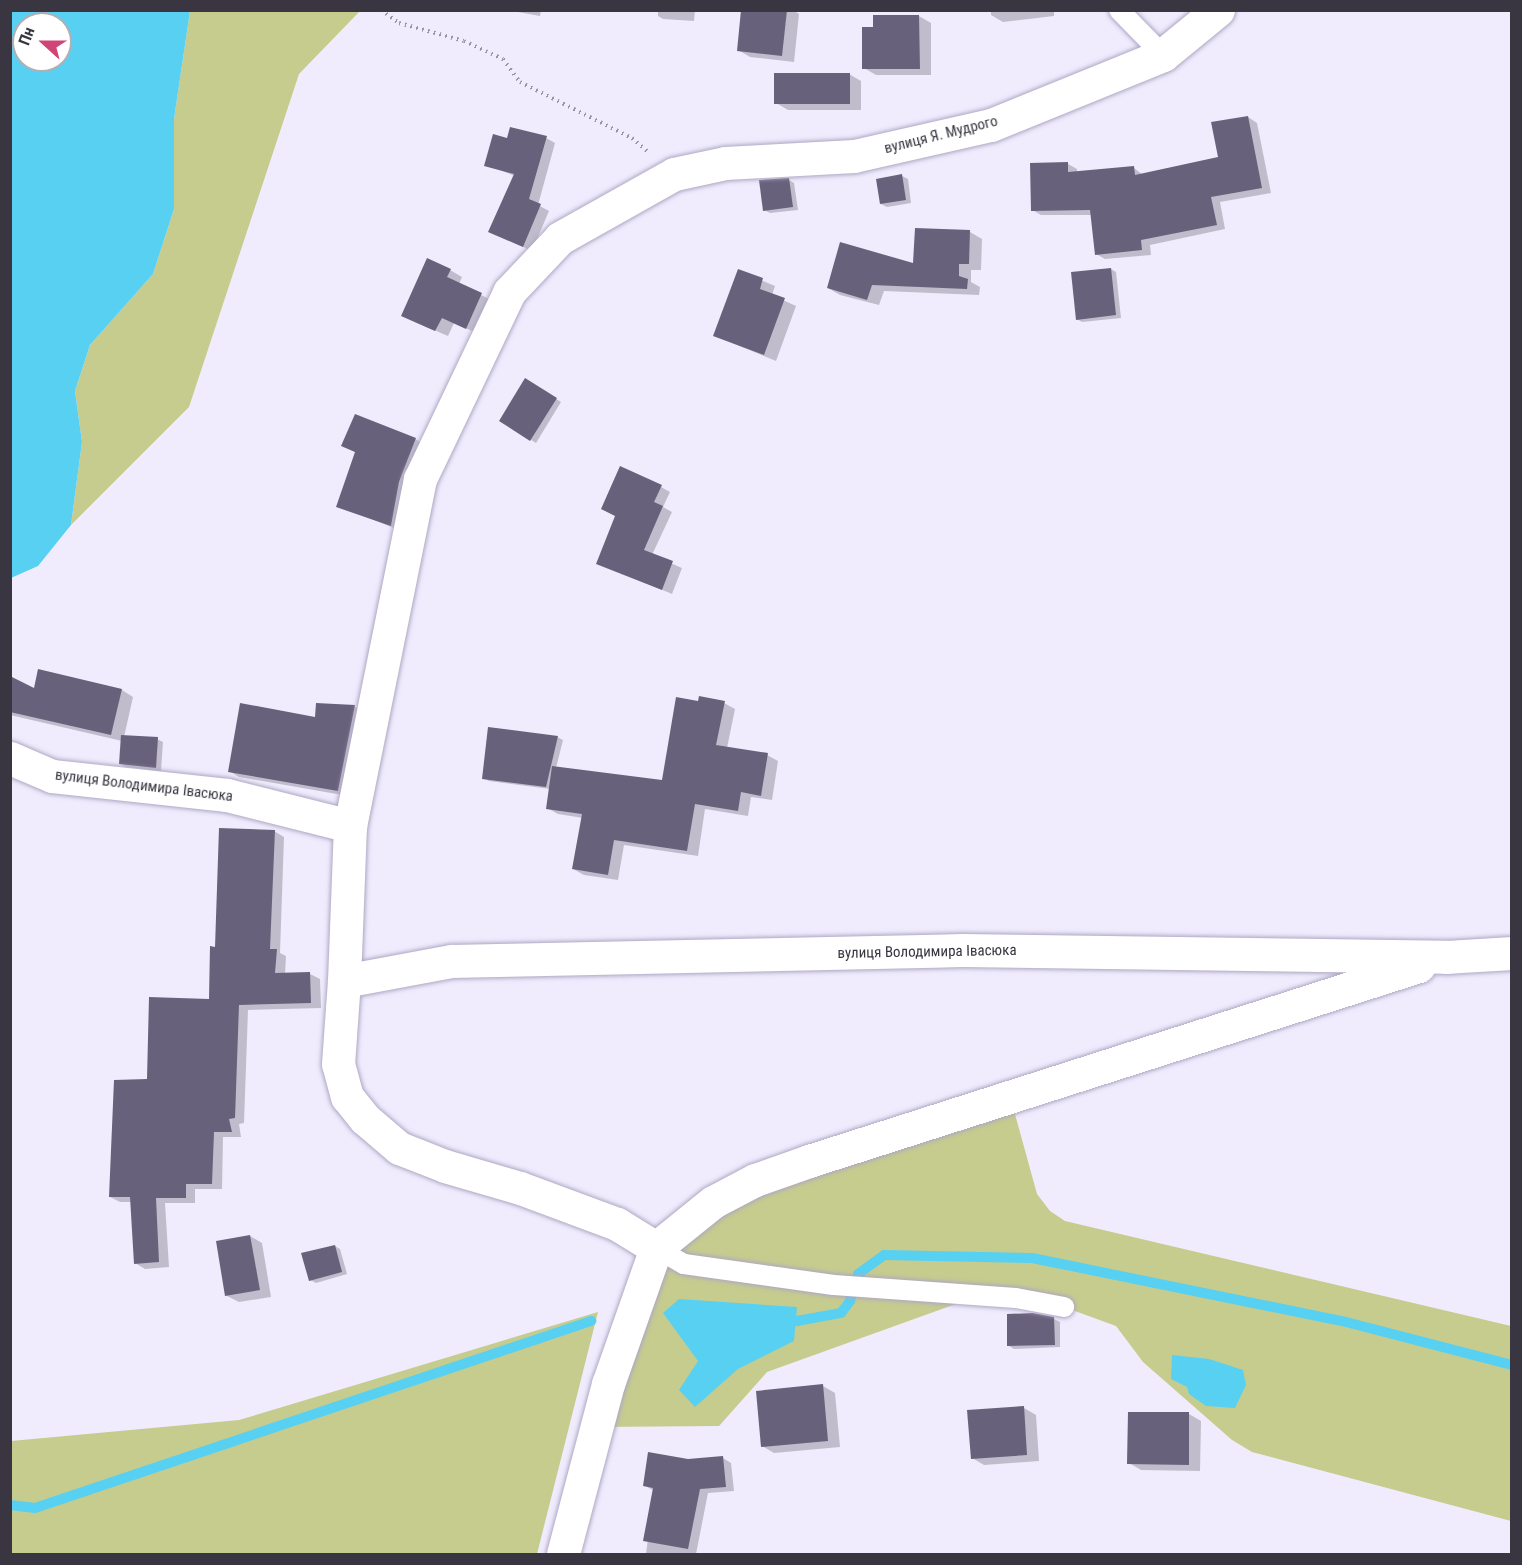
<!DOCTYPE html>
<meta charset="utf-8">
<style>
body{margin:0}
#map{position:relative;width:1522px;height:1565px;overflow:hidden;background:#f0ecfe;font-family:"Roboto Condensed",sans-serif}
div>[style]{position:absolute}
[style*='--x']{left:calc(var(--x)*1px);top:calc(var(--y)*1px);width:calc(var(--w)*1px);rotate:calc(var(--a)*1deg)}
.green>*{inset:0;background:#c6cc8e}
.water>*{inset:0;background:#58d0f1}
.shadow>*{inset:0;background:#0003}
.stream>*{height:10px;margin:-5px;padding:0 5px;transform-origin:5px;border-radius:5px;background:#58d0f1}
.building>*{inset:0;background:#68617b}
.path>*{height:4px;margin-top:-2px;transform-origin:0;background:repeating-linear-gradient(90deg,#9894a3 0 1.5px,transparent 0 6px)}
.roads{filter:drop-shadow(0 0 2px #afa7c3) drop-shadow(0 0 2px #afa7c3)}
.service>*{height:20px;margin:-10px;padding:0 10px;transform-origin:10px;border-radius:10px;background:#fff}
.minor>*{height:33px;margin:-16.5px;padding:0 16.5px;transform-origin:16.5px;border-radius:16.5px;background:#fff}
span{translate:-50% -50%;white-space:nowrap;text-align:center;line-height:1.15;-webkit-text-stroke:6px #fff;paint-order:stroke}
.street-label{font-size:15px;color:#393641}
.frame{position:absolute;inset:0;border:12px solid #393641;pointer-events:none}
.north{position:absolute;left:12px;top:12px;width:60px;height:60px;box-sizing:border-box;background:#fff;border:2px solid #b0afb3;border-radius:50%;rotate:291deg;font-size:16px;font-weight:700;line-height:24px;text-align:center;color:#393641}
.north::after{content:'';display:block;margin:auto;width:21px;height:27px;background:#d04476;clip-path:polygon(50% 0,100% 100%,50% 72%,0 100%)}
</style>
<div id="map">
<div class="green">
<i style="clip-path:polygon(190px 11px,360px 11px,299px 74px,189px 407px,71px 525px,82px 442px,75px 391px,90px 345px,153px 274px,174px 209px,174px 119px)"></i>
<i style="clip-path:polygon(1010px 1096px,1037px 1194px,1050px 1211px,1065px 1221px,1511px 1326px,1511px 1521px,1252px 1452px,1232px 1440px,1143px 1362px,1116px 1326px,1064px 1307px,978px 1296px,767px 1372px,719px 1426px,597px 1427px,656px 1248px,713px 1202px)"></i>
<i style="clip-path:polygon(598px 1312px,537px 1554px,11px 1554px,11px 1441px,239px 1420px)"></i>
</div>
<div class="water">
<i style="clip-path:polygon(evenodd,10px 11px,190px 11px,174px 119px,174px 209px,153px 274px,90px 345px,75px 391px,82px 442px,71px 525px,38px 566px,11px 578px,10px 11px,24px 24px,60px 24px,60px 60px,24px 60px,24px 24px)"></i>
<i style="clip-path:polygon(679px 1299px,797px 1307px,794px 1341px,738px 1369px,695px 1407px,679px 1390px,698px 1361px,663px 1313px)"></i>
<i style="clip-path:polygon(1172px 1355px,1209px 1359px,1243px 1370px,1246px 1385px,1235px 1408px,1206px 1406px,1189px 1394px,1187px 1387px,1171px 1379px)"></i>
</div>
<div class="shadow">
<i style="clip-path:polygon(507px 10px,541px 10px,540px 16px)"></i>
<i style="clip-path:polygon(658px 10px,695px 10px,694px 21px,663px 19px,658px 16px)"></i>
<i style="clip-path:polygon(743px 10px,793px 10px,799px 14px,794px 62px,750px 57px,738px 50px)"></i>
<i style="clip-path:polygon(991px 10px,1054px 10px,1054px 16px,1003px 22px,991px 15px)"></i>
<i style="clip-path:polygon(919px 16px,931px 23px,931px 75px,876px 75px,864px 68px,875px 28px)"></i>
<i style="clip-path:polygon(849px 74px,861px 81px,861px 110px,788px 110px,776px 103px)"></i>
<i style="clip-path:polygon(1248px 117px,1257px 123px,1271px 193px,1220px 202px,1225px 229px,1150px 245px,1151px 255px,1105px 259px,1096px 254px,1092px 215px,1041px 215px,1032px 210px,1068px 164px,1077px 169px,1077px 173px,1134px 168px,1143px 175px,1220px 158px)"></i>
<i style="clip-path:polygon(546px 138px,555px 143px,538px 205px,549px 211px,532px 251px,499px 236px,515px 176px,486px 165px,508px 140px)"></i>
<i style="clip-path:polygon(902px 176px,908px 179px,911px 203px,887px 207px,881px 204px)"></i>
<i style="clip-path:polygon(789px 180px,794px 183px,798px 210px,770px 213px,764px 210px)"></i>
<i style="clip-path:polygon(916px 230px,970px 232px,982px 239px,981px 270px,971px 270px,971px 282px,980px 287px,979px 295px,884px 291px,879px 305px,840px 295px,828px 288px,915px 265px)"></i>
<i style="clip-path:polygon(1111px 269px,1116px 272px,1121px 318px,1082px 322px,1077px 319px)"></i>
<i style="clip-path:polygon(450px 270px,462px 277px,459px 284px,493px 301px,479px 334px,454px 323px,448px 336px,415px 322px)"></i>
<i style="clip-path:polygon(739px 271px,775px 286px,772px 295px,796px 306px,776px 361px,715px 336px)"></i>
<i style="clip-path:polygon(526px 380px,561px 402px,536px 443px,501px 421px)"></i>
<i style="clip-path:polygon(415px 439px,424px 444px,399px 530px,338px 506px,357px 453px,343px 446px)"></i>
<i style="clip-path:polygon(661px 487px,670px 492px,663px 507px,672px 512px,652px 555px,682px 568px,672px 594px,598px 563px,617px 516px)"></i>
<i style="clip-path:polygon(10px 678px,35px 690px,122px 690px,133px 697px,124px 737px,157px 739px,163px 742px,161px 771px,126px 767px,120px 764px,122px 741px,10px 715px)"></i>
<i style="clip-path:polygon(699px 703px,724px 703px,735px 709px,727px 748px,767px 755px,778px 761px,772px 800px,751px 797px,748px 816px,705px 809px,698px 856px,624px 845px,618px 880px,584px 875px,573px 869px,583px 818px,558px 814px,547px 808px,550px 789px,489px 781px,483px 778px,557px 737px,563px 740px,556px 768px,663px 782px)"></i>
<i style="clip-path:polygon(317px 705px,355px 707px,364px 712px,348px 796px,239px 777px,229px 771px,316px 718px)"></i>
<i style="clip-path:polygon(274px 831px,284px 837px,280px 953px,286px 956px,285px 974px,310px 974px,320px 979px,321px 1008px,248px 1010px,244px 1123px,239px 1124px,241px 1137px,223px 1137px,222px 1189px,195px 1189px,195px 1203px,165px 1203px,169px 1267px,145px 1269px,135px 1263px,132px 1202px,120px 1202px,110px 1197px,148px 1080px,210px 1001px,216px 948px)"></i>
<i style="clip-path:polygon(250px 1236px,262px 1243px,271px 1297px,239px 1302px,227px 1296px)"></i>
<i style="clip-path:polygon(335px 1246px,340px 1249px,347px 1274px,316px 1283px,310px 1280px)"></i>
<i style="clip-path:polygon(1054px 1319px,1060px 1322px,1060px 1347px,1014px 1349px,1009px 1346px)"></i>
<i style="clip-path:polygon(823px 1386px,835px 1393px,840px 1447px,774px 1453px,762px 1446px)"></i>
<i style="clip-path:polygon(1024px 1408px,1036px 1415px,1039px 1461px,984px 1465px,972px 1458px)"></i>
<i style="clip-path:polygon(1189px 1414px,1201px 1421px,1200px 1471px,1141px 1470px,1129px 1463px)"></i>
<i style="clip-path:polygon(723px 1458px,731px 1463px,734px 1491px,708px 1493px,696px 1554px,646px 1554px,654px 1491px,644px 1485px,688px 1461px)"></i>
</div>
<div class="stream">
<i style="--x:783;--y:1320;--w:14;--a:4"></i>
<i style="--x:797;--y:1321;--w:45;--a:-10.3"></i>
<i style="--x:841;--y:1313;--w:15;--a:-53"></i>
<i style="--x:850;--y:1301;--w:28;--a:-73"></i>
<i style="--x:858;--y:1274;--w:32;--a:-36"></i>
<i style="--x:884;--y:1255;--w:148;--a:1.2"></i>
<i style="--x:1032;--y:1258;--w:320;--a:11.5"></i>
<i style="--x:1346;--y:1322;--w:171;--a:14.5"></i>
<i style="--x:10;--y:1505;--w:25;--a:7"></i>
<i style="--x:35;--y:1508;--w:587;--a:-18.59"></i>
</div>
<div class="building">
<i style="clip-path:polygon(741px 10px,787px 10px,782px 56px,737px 51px)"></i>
<i style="clip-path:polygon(873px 15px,919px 15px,920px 69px,862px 69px,862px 27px,873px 27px)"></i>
<i style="clip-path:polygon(774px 73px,850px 73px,850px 104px,774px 104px)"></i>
<i style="clip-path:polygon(1248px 116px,1262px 188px,1211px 197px,1217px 225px,1141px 240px,1142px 250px,1095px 255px,1090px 210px,1031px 211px,1030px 163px,1068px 162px,1068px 172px,1134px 166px,1135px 175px,1218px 157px,1211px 122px)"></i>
<i style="clip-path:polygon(510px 127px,547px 136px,529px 199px,541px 204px,523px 247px,488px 232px,514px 174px,484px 166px,493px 134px,507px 138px)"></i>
<i style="clip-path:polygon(902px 174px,906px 200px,880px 204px,876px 179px)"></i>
<i style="clip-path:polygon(789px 178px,793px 207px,763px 211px,759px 180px)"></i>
<i style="clip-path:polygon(915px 228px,970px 230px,969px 264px,959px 264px,959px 276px,968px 279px,967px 289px,872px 285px,867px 300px,827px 288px,840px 242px,913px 263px)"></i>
<i style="clip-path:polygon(427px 258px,451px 269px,447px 277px,482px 293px,466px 329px,442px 318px,435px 331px,401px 316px)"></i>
<i style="clip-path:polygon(1111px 268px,1116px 315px,1076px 320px,1071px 272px)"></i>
<i style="clip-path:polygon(738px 269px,763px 278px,760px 289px,785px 298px,764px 355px,713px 336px)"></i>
<i style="clip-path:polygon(525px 378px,557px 398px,530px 441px,499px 421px)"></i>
<i style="clip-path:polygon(355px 414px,416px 438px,399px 482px,391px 526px,336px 507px,355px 452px,341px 446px)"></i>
<i style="clip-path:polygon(620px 466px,662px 485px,654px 502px,663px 506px,644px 550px,673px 561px,662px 590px,596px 564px,615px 516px,601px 509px)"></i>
<i style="clip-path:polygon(38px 669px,122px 689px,111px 735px,10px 712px,10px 676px,34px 688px)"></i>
<i style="clip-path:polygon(699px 696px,725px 701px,716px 745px,768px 753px,761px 796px,741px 792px,738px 811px,695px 804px,687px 851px,614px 840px,608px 875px,572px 869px,582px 814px,546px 809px,552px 766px,662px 780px,676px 697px,698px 701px)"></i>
<i style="clip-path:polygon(240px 703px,315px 717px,316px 703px,355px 705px,338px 791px,228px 772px)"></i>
<i style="clip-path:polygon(488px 727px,558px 736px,546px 787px,482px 779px)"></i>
<i style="clip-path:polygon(121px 735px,158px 737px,156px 768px,119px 764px)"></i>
<i style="clip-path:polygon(219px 828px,275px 830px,270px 949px,277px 949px,275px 973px,310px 972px,311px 1003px,239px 1005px,235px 1118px,229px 1119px,232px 1132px,214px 1132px,212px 1184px,186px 1184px,186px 1198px,156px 1198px,159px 1262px,134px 1264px,130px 1197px,109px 1197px,114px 1080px,147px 1079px,149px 997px,209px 999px,210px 946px,215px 947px)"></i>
<i style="clip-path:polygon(250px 1235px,260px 1290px,225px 1296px,216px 1241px)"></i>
<i style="clip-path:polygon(335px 1245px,342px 1272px,309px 1281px,301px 1253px)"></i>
<i style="clip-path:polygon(1033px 1313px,1054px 1317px,1055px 1345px,1007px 1346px,1007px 1314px)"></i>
<i style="clip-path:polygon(823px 1384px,828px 1441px,761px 1447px,756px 1391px)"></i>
<i style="clip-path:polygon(1024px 1406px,1027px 1455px,971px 1459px,967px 1410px)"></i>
<i style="clip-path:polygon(1128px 1412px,1189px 1412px,1189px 1465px,1127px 1464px)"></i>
<i style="clip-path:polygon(648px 1452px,688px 1459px,723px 1456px,726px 1487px,700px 1489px,688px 1549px,643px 1541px,653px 1488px,643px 1486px)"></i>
</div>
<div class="path">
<i style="--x:381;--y:10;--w:22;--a:36"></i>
<i style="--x:399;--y:23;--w:67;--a:15.5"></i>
<i style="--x:464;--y:41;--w:43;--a:24.8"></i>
<i style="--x:503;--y:59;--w:29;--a:54"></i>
<i style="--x:520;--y:82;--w:125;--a:26.6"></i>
<i style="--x:632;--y:138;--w:21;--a:41"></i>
</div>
<div class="roads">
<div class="service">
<i style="--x:1119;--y:10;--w:63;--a:45.6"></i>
<i style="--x:656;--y:1248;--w:32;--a:30"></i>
<i style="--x:684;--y:1264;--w:151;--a:8"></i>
<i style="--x:834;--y:1285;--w:182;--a:4.1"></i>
<i style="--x:1016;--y:1298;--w:49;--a:10.6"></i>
</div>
<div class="minor">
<i style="--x:10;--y:758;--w:46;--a:23.2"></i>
<i style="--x:52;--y:776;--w:176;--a:6.2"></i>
<i style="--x:227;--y:795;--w:127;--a:14.1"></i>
<i style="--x:344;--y:981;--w:109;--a:-10.6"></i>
<i style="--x:451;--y:961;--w:511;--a:-1.23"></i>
<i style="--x:962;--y:950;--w:484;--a:0.8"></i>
<i style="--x:1446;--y:957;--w:66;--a:-3.5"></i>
<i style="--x:656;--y:1248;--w:46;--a:-148.4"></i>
<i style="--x:617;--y:1224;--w:103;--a:-159.6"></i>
<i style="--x:520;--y:1188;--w:78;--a:-163.7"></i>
<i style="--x:445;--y:1166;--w:49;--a:-158.6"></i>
<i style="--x:399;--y:1148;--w:45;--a:-139.5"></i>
<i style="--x:365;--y:1119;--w:28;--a:-129"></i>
<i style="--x:347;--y:1097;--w:34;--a:-105"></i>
<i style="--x:338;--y:1064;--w:83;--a:-85.9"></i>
<i style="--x:344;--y:981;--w:155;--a:-87.8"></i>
<i style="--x:350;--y:826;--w:354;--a:-78.6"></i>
<i style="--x:420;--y:479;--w:207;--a:-64.5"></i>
<i style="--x:509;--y:292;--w:74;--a:-46.6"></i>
<i style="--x:560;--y:238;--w:131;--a:-29.3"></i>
<i style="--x:674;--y:174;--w:52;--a:-12.2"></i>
<i style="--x:725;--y:163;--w:129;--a:-3.1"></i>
<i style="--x:854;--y:156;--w:140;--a:-12.8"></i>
<i style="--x:991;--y:125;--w:186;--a:-22.1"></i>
<i style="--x:1163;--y:55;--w:71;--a:-39.3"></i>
<i style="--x:563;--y:1554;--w:176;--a:-75.2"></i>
<i style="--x:608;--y:1384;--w:144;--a:-70.6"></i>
<i style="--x:656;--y:1248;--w:73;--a:-38.9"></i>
<i style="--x:713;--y:1202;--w:47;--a:-27.6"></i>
<i style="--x:755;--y:1180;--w:57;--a:-19.4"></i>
<i style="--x:809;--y:1161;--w:640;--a:-17.73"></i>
</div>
</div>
<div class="street-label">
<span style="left:941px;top:135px;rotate:-14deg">вулиця Я. Мудрого</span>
<span style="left:144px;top:786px;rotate:7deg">вулиця Володимира Івасюка</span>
<span style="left:927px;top:952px;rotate:-1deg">вулиця Володимира Івасюка</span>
</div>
<div class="frame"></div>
<div class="north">Пн</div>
</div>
